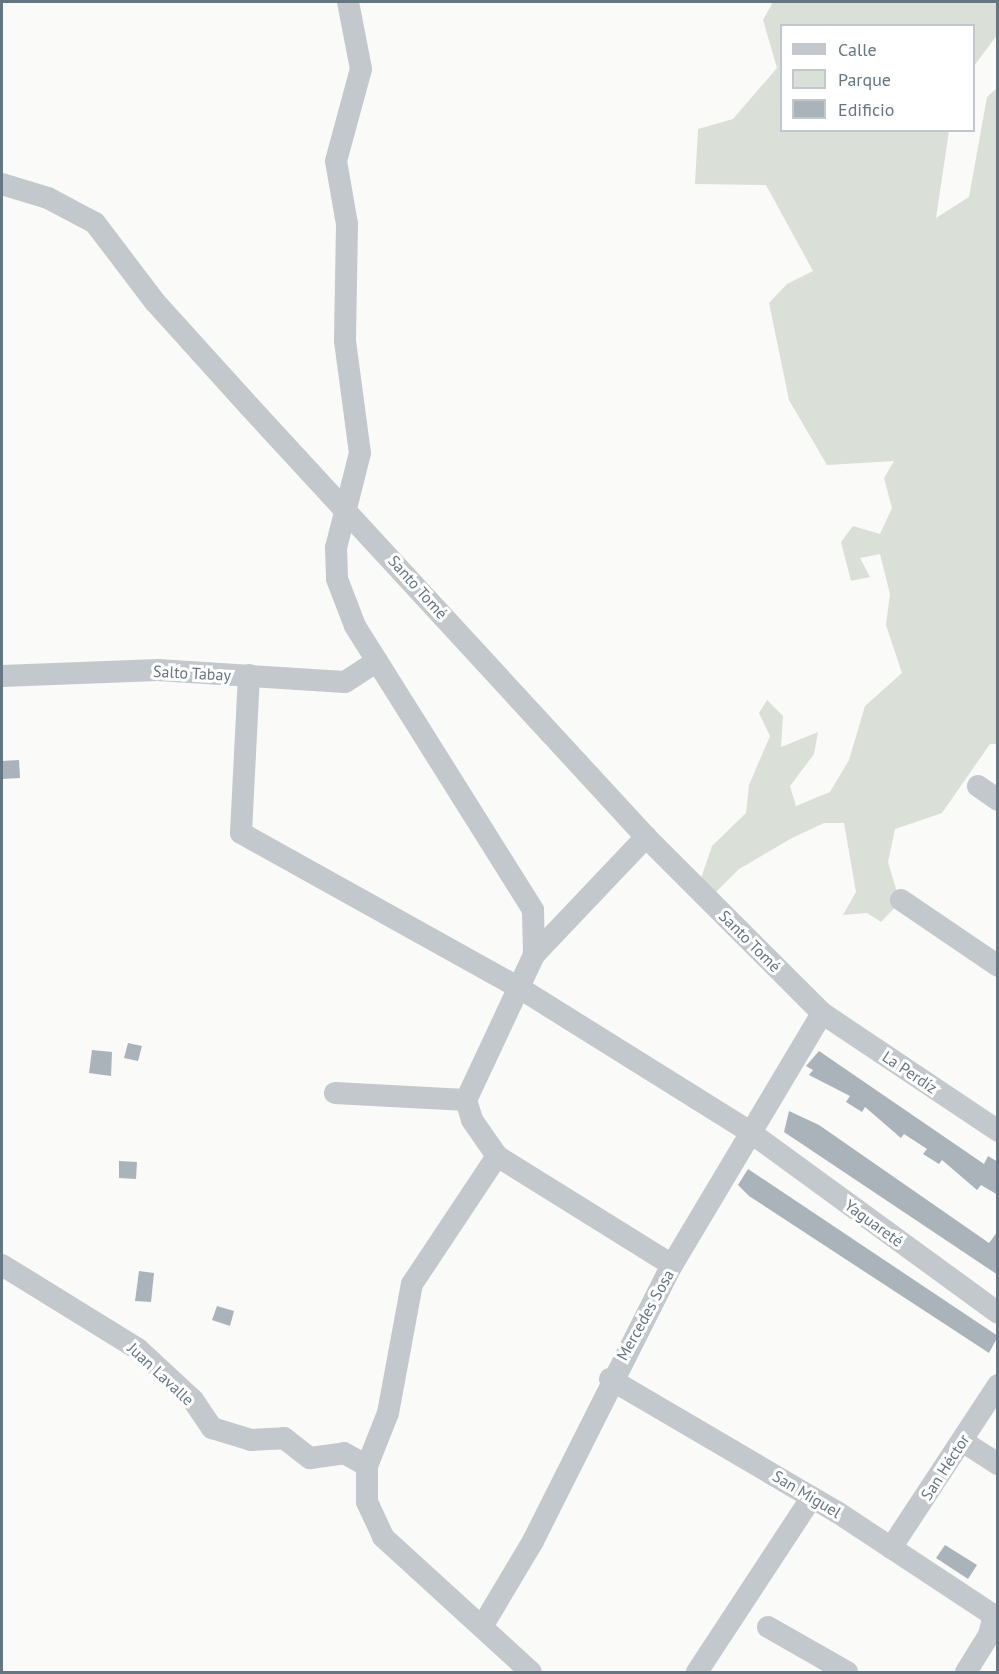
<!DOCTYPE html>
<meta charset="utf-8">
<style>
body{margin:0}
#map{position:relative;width:999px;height:1674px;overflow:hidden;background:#fafaf8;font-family:"PT Sans",sans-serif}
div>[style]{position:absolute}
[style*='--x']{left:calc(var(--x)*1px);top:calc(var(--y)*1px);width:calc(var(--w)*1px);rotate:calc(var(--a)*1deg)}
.green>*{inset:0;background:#dadfd7}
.building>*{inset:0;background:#aab3b9}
.minor>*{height:22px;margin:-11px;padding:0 11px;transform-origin:11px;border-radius:11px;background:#c3c8cc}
span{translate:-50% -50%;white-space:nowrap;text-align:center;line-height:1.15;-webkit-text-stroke:6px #fff;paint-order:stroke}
.street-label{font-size:16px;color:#657683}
.frame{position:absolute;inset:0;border:3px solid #657683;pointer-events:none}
.legend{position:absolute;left:780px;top:24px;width:195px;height:108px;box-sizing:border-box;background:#fff;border:2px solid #c1c8cd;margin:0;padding:8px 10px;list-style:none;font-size:18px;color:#657683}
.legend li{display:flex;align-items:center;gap:12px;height:30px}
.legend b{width:30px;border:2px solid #c1c8cd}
</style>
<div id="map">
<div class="green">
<i style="clip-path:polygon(773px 2px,997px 2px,997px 35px,974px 66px,974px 26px,782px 26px,782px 130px,949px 131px,936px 218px,969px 197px,987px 97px,997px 88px,997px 744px,990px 744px,942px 813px,895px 829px,888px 862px,900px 902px,881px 922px,867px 913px,843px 915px,856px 892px,844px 823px,824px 823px,792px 838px,739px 869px,715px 893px,698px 887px,712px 846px,746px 813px,749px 785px,770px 736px,759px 713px,767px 700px,783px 716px,781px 747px,818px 732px,814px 754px,790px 786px,796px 806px,830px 792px,849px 760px,865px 706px,902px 673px,886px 625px,890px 594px,880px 554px,860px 558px,870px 577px,851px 581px,841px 542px,853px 526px,880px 534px,892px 508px,884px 478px,894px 461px,827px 465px,789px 400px,769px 303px,787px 284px,813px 271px,766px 185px,695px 184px,698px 129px,733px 119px,777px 68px,763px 20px)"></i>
</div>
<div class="building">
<i style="clip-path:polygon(19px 760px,20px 778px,2px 779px,2px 761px)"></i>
<i style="clip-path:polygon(128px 1043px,142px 1046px,138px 1061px,124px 1058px)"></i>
<i style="clip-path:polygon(92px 1050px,112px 1052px,111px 1076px,89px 1073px)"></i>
<i style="clip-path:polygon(819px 1051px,984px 1164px,988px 1156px,998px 1162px,998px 1195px,981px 1185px,977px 1190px,942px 1160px,939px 1164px,923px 1154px,927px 1149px,904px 1134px,901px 1138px,865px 1107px,862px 1112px,846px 1102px,850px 1096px,809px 1075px,813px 1070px,806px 1066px)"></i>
<i style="clip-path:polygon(789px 1111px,819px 1125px,989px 1243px,998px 1231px,998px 1275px,784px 1132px)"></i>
<i style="clip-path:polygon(119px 1161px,137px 1162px,136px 1179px,119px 1178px)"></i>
<i style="clip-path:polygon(748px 1169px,998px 1336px,989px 1353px,749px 1196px,738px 1185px)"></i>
<i style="clip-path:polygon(139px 1271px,154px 1273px,151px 1302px,135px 1301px)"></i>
<i style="clip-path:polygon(217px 1306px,234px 1311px,230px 1326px,212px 1320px)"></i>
<i style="clip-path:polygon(945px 1545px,977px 1565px,968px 1579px,936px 1558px)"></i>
</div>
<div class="minor">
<i style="--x:348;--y:2;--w:68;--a:79"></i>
<i style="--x:361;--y:69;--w:95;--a:105.2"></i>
<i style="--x:336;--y:161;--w:64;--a:80.1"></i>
<i style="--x:347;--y:224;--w:117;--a:91"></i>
<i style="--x:345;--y:341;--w:113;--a:82.4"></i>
<i style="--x:360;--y:453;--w:98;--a:104.2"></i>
<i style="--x:336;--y:548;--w:31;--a:88"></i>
<i style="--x:337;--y:579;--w:50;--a:69"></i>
<i style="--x:355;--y:626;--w:335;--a:57.9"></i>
<i style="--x:533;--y:910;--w:45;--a:88.7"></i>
<i style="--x:534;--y:955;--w:160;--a:115.1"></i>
<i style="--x:466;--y:1100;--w:21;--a:73"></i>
<i style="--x:472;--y:1120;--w:44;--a:55.2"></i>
<i style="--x:497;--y:1156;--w:206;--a:31.9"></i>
<i style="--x:2;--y:184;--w:48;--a:16.9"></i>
<i style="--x:48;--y:198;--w:53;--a:28"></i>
<i style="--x:95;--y:223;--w:99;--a:52.8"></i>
<i style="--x:155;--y:302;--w:140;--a:47.9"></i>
<i style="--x:249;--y:406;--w:586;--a:47.35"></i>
<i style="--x:646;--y:837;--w:249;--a:45"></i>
<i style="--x:822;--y:1013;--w:212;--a:33.8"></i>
<i style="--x:249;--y:675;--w:158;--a:92.9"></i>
<i style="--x:241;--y:833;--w:317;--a:29.1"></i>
<i style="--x:518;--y:987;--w:274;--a:32"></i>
<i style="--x:750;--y:1132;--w:307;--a:36.1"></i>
<i style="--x:2;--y:676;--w:156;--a:-2.2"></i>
<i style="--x:158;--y:670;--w:187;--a:3.7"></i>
<i style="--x:345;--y:682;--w:38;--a:-33"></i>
<i style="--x:978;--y:786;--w:24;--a:35"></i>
<i style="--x:901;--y:900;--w:117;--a:34.2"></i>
<i style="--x:534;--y:955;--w:163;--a:-46.5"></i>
<i style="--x:335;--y:1093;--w:131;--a:3.1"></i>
<i style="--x:2;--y:1265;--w:160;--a:31.7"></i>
<i style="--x:138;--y:1349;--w:75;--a:42.8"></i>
<i style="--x:193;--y:1400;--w:34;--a:56"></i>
<i style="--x:212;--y:1428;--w:41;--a:17.1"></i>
<i style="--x:251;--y:1440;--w:33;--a:-3"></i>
<i style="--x:284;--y:1438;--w:33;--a:38"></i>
<i style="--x:310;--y:1458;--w:34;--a:-8"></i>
<i style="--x:344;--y:1453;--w:26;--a:29"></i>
<i style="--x:367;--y:1466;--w:36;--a:90"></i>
<i style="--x:367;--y:1502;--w:38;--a:65"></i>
<i style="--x:383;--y:1537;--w:200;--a:42.4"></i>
<i style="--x:610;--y:1379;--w:263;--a:30.4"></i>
<i style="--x:837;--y:1512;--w:193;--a:33.4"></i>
<i style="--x:962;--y:1441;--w:43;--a:32.6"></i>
<i style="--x:367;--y:1466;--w:57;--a:-68.4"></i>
<i style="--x:388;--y:1413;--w:131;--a:-79.5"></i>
<i style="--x:412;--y:1284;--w:154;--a:-56.4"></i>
<i style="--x:891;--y:1548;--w:195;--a:-56.7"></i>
<i style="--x:483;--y:1625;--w:98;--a:-59.2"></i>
<i style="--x:533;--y:1541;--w:309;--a:-63.3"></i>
<i style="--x:672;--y:1265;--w:293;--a:-59.2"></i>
<i style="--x:768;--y:1627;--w:91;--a:29.7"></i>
<i style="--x:697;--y:1672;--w:209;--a:-56.7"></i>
<i style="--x:966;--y:1672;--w:44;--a:-58.1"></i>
<i style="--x:989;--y:1635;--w:21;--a:-76"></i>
</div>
<div class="street-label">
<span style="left:418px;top:587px;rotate:48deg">Santo Tomé</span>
<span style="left:192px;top:673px;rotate:3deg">Salto Tabay</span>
<span style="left:750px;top:941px;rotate:45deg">Santo Tomé</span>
<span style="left:910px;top:1072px;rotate:34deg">La Perdíz</span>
<span style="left:874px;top:1223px;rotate:36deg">Yaguareté</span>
<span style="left:645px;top:1315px;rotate:-61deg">Mercedes Sosa</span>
<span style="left:161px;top:1374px;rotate:43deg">Juan Lavalle</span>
<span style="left:945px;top:1467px;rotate:-57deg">San Héctor</span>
<span style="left:807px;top:1494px;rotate:31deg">San Miguel</span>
</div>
<div class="frame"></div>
<ul class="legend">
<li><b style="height:8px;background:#c3c8cc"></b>Calle</li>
<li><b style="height:16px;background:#dadfd7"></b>Parque</li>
<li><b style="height:16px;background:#aab3b9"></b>Edificio</li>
</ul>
</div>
